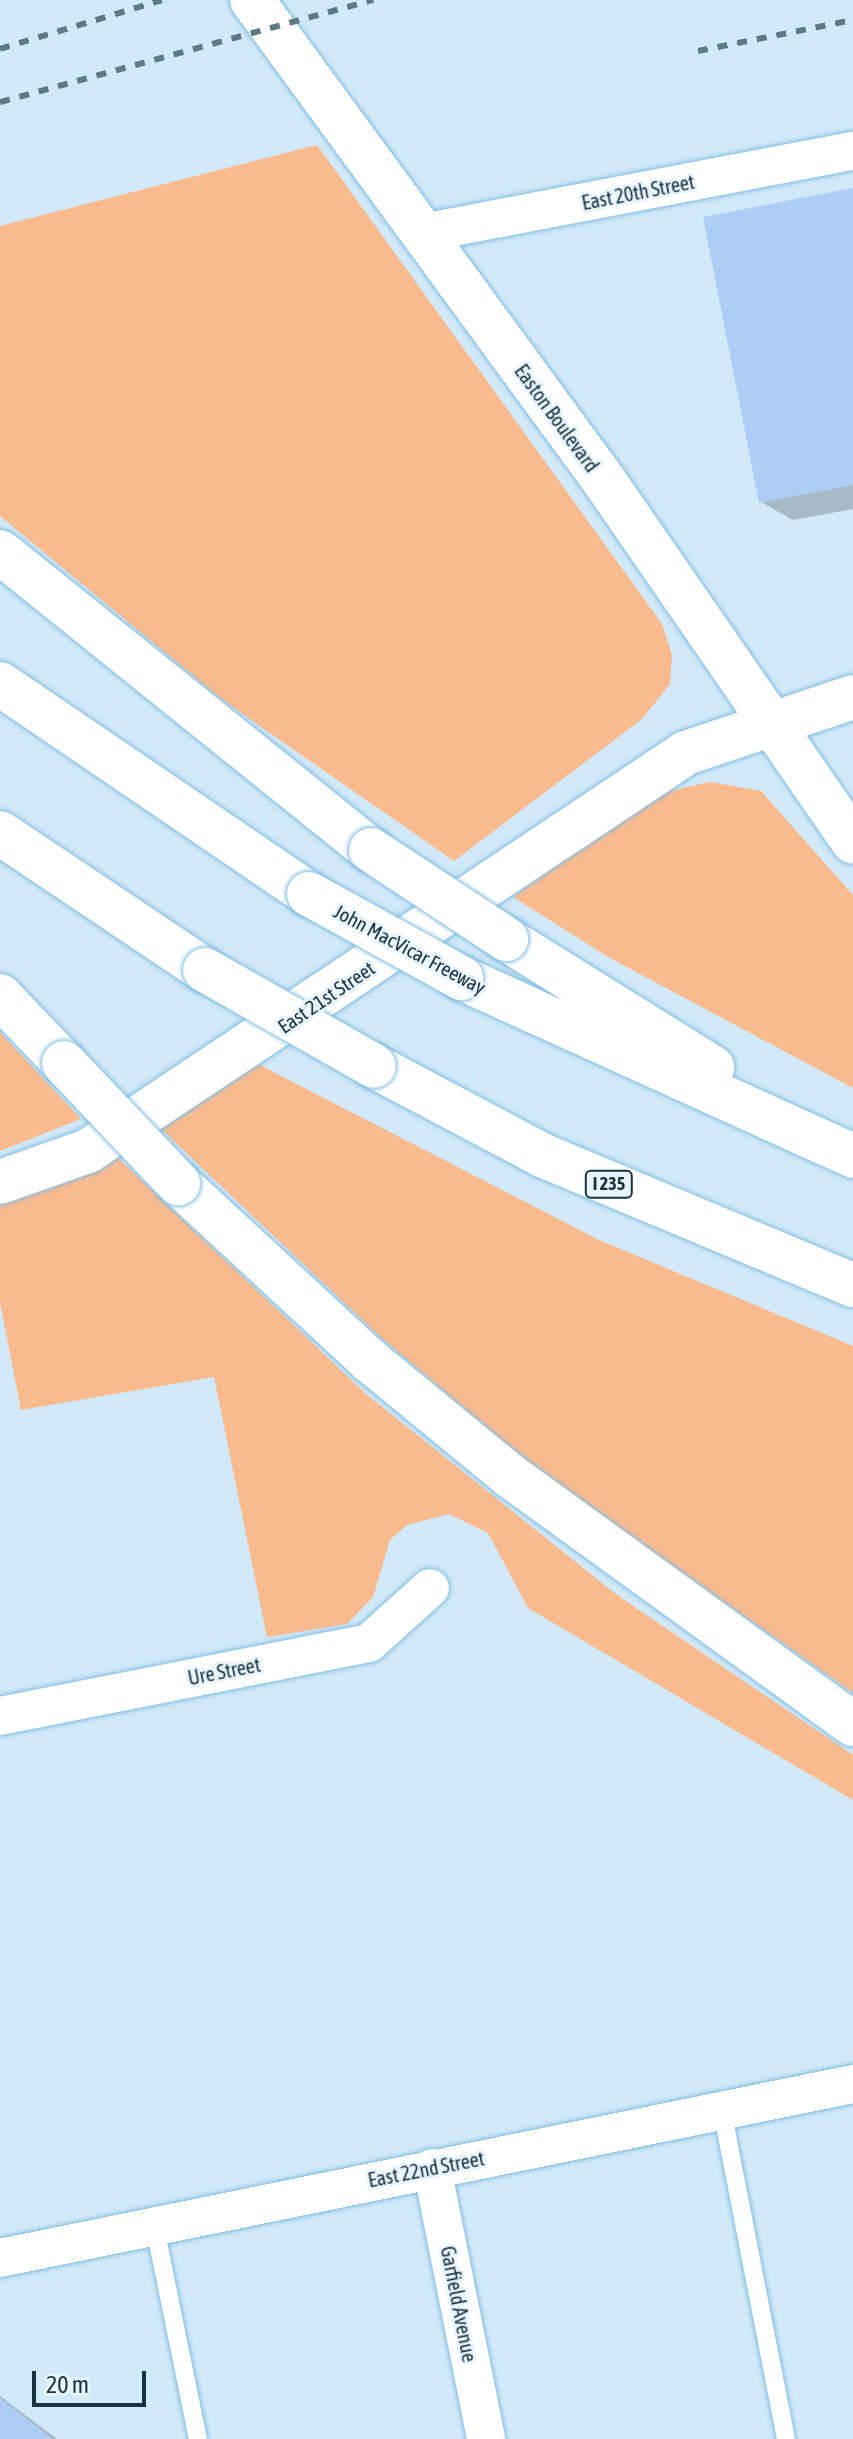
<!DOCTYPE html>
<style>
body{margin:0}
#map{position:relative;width:853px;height:2439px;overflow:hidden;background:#d1e9f8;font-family:"Asap Condensed",sans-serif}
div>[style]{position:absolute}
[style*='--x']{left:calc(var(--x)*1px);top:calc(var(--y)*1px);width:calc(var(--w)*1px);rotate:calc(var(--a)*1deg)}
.green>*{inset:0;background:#f9ba8e}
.shadow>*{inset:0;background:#0003}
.building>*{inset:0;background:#aecdf5}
.roads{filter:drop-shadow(0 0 2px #80bde2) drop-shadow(0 0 2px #80bde2)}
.lane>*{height:18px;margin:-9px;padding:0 9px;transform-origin:9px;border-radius:9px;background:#fff}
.street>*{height:38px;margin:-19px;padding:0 19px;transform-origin:19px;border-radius:19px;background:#fff}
.secondary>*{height:44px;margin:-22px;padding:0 22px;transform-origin:22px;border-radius:22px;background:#fff}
.highway>*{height:44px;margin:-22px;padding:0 22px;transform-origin:22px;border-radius:22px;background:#fff}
.rail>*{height:6px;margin-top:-3px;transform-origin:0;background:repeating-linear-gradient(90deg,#5f7886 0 10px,transparent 0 20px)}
.bridges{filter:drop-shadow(0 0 2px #80bde2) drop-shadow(0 0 2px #80bde2)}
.highway-bridge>*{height:44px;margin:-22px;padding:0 22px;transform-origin:22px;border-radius:22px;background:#fff}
span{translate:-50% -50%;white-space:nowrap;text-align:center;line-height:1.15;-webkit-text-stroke:6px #e8f4fb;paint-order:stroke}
.shield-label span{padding:2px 6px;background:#e8f4fb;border:2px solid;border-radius:6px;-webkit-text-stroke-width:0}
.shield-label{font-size:18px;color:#183240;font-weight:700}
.street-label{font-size:20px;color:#183240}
.scale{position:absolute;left:32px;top:2371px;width:114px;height:36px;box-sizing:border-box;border:4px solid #183240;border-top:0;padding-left:10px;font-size:24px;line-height:28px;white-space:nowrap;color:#183240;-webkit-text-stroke:6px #e8f4fb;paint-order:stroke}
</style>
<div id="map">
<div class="green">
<i style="clip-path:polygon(317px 145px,662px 624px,672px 655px,670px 684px,642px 719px,454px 861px,221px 699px,0 516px,0 226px)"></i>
<i style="clip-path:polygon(710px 782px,761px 791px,853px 895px,853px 1088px,610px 958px,513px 897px,620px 820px,670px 791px)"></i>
<i style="clip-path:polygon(0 1032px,81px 1119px,0 1151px)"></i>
<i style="clip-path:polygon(254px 1062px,599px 1240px,853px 1346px,853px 1693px,533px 1467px,379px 1336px,160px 1128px)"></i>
<i style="clip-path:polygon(111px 1151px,366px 1394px,617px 1595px,853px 1755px,853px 1800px,528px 1608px,488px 1533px,449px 1514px,407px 1525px,390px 1540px,373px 1597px,347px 1624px,267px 1637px,214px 1377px,21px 1410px,0 1302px,0 1195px)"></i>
</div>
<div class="shadow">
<i style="clip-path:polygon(853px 190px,853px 509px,793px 520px,761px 502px)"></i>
<i style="clip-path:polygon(0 2396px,57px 2439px,0 2439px)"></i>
</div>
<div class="building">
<i style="clip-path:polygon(853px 188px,853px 485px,759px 503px,703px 217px)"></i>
<i style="clip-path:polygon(0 2398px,53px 2439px,0 2439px)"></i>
</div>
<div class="roads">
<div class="lane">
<i style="--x:722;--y:2110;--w:335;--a:79"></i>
<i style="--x:154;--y:2223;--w:220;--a:78.5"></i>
</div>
<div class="street">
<i style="--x:422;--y:233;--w:439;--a:-10.8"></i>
<i style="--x:0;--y:1716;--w:376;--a:-11.2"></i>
<i style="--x:369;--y:1643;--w:82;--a:-42"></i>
<i style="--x:432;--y:2168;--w:276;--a:78.7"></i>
<i style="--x:0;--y:2258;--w:871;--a:-11.53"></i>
</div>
<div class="secondary">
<i style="--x:252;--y:0;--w:597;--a:53.78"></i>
<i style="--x:605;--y:482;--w:437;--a:55.4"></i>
<i style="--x:0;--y:1182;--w:93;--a:-19.4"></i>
<i style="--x:88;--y:1151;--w:718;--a:-33.65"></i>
<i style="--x:686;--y:753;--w:176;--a:-18.5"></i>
</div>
<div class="highway">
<i style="--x:0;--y:552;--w:476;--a:38.8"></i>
<i style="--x:0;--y:684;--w:374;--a:34.2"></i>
<i style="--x:0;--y:833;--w:247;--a:33.8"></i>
<i style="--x:506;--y:939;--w:243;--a:31.9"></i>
<i style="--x:461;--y:978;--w:431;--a:24.4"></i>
<i style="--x:0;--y:996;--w:93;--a:46.3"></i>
<i style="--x:374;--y:1066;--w:192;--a:27.9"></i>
<i style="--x:544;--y:1156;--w:335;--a:22.7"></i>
<i style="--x:178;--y:1183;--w:260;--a:42.8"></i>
<i style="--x:369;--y:1360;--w:181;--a:39.4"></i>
<i style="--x:509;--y:1475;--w:425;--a:35.9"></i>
</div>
</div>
<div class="rail">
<i style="--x:0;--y:49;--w:169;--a:-16.8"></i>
<i style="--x:698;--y:51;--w:158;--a:-11.3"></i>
<i style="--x:0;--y:102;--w:387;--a:-15.3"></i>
</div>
<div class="bridges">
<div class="highway-bridge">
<i style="--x:371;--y:850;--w:162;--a:33.4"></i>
<i style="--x:309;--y:894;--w:174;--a:28.9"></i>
<i style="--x:205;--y:970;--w:194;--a:29.6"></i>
<i style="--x:64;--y:1063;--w:166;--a:46.5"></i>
</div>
</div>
<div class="shield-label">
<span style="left:609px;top:1184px">I 235</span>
</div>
<div class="street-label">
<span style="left:638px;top:192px;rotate:-11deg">East 20th Street</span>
<span style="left:557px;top:418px;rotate:54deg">Easton Boulevard</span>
<span style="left:410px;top:949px;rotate:28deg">John MacVicar Freeway</span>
<span style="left:326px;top:997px;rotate:-34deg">East 21st Street</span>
<span style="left:224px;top:1671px;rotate:-11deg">Ure Street</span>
<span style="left:426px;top:2169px;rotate:-11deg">East 22nd Street</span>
<span style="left:459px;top:2304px;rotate:79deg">Garfield Avenue</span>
</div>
<div class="scale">20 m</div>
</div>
